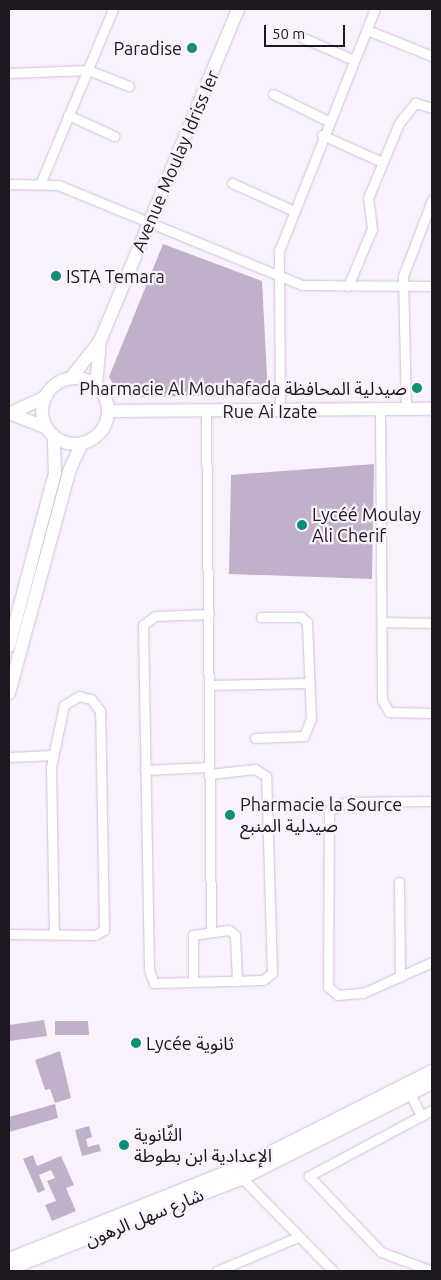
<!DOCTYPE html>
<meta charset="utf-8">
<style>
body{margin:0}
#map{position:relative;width:441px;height:1280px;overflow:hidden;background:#f9f2fd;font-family:Ubuntu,"Noto Sans Arabic",sans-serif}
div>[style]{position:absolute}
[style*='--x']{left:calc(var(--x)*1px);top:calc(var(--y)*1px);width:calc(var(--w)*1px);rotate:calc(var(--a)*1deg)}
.building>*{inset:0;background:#c1b0ca}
.roads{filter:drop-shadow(0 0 1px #d0bfd9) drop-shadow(0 0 1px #d0bfd9)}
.street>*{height:9px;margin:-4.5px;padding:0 4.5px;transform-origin:4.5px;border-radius:4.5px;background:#fff}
.secondary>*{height:12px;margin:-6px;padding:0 6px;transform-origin:6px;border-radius:6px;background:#fff}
.secondary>.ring{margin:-6px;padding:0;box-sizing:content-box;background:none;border:12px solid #fff;border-radius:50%}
.dots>*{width:14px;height:14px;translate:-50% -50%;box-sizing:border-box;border:2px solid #f9f2fd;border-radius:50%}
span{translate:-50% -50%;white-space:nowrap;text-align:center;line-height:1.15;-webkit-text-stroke:4.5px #f9f2fd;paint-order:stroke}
.poi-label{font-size:18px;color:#1d1720}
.right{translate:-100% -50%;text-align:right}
.left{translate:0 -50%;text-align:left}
.street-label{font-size:18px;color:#1d1720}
.frame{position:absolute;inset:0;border:10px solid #1d1720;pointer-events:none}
.scale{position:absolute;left:264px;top:25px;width:81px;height:22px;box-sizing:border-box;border:2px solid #1d1720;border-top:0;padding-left:6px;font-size:15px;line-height:18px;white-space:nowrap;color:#1d1720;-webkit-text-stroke:4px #f9f2fd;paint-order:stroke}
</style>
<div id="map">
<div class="building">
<i style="clip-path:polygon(163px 244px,262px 281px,268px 395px,120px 397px,109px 377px)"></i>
<i style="clip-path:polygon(374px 464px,372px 579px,229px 574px,231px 475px)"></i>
<i style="clip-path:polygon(44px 1020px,47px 1036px,9px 1041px,9px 1025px)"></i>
<i style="clip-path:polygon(55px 1021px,88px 1021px,89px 1035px,55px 1035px)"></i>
<i style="clip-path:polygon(60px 1051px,71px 1098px,55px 1103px,50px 1089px,45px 1090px,35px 1060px)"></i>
<i style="clip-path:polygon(55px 1104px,58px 1118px,9px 1132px,9px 1117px)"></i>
<i style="clip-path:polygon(89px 1126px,92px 1137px,86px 1139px,88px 1147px,99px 1144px,101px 1151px,82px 1156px,75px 1130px)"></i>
<i style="clip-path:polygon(33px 1155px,37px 1166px,61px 1156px,74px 1185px,66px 1188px,76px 1211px,52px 1221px,45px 1205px,56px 1201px,47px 1181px,55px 1178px,51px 1170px,39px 1175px,45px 1190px,38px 1193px,23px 1159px)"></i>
</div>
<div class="roads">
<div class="street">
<i style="--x:367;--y:30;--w:70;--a:21.8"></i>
<i style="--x:301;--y:37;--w:58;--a:23.5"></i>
<i style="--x:9;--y:73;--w:79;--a:-2.2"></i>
<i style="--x:88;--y:70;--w:44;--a:21.3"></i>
<i style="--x:273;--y:94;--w:61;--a:26.1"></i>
<i style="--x:68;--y:115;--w:51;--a:24.5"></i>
<i style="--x:322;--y:135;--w:66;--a:24.2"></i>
<i style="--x:41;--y:182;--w:187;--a:-67.4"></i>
<i style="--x:232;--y:183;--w:66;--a:24.2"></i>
<i style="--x:9;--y:184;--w:49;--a:1.2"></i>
<i style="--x:58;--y:185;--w:264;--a:22.3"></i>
<i style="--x:302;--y:285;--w:130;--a:0.4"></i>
<i style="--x:348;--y:286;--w:62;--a:-67.2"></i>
<i style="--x:372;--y:229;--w:31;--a:-97"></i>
<i style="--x:368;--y:198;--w:81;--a:-67.5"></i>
<i style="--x:399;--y:123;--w:26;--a:-51"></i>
<i style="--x:415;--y:103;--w:18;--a:16"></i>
<i style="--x:406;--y:409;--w:133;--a:-91.3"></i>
<i style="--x:403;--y:276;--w:81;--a:-69.1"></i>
<i style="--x:380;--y:410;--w:290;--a:89.6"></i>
<i style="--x:382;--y:700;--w:14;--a:60"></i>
<i style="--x:389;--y:712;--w:43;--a:1.3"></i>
<i style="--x:206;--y:412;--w:518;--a:89.45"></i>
<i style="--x:280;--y:412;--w:161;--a:-90.4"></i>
<i style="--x:279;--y:251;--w:260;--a:-68.4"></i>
<i style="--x:209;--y:614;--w:54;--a:177.9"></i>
<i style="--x:155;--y:616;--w:15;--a:143"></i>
<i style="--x:143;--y:625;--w:345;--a:89"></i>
<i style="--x:149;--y:970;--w:14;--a:69"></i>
<i style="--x:154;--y:983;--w:109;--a:-1.6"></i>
<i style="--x:263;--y:980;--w:11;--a:-38"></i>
<i style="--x:272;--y:973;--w:197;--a:-91.7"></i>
<i style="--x:266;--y:776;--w:13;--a:-148"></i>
<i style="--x:255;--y:769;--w:46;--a:173.8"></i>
<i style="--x:383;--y:622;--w:49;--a:1.2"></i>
<i style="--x:209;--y:685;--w:100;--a:-1.1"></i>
<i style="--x:255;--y:738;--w:49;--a:-2.3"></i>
<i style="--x:304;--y:736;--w:18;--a:-68"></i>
<i style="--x:311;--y:719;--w:97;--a:-92.4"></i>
<i style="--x:307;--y:622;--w:8;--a:-140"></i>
<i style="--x:301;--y:617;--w:40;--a:180"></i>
<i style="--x:9;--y:757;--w:44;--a:-2.6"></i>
<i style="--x:145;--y:770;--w:64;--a:-2.7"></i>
<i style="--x:432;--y:801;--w:86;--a:179.3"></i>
<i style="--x:346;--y:802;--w:19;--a:152"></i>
<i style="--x:329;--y:811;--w:176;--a:90.3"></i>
<i style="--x:328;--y:987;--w:13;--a:39"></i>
<i style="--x:338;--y:995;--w:25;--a:-5"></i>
<i style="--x:363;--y:993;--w:76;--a:-24.2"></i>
<i style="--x:399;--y:882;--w:95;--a:89.4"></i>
<i style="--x:9;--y:934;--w:86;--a:0.7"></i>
<i style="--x:95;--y:935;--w:10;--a:-29"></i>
<i style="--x:104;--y:930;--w:219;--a:-91"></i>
<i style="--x:100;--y:711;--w:15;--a:-127"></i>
<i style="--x:91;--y:699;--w:12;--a:-166"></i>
<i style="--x:79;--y:696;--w:17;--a:149"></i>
<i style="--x:64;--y:705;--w:63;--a:101.8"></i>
<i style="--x:51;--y:767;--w:166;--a:89"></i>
<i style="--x:193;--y:982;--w:47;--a:-90"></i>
<i style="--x:193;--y:935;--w:36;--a:-8"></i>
<i style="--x:229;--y:930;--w:8;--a:40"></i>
<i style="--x:235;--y:935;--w:46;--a:87.5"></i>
<i style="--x:408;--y:1089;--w:30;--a:64"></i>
<i style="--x:432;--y:1110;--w:140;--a:151.8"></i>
<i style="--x:309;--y:1176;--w:105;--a:46.5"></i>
<i style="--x:381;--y:1252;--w:54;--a:20.4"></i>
<i style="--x:239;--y:1175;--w:134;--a:45.6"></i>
<i style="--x:217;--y:1271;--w:88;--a:-22.8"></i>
</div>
<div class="secondary">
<i style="--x:71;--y:378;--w:47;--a:-51.9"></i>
<i style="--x:100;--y:341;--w:360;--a:-67.4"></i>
<i class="ring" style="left:42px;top:378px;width:54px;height:54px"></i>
<i style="--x:96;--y:385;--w:44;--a:-84.8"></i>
<i style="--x:108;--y:411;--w:324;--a:-0.4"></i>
<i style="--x:9;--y:413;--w:41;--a:21.5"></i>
<i style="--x:11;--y:413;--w:38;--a:-25"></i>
<i style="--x:9;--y:646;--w:179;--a:-75.1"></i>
<i style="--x:55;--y:473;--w:37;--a:-92"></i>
<i style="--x:9;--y:693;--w:232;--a:-74.8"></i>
<i style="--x:70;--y:469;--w:29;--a:-65"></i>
<i style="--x:9;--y:1259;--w:261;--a:-21.8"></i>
<i style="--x:251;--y:1162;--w:203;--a:-26.7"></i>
<i style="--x:9;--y:1269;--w:249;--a:-21.2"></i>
<i style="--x:241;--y:1179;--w:214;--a:-26.7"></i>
</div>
</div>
<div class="dots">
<i style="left:192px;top:48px;background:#0c8f76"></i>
<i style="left:56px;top:276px;background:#0c8f76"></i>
<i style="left:417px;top:388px;background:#0c8f76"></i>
<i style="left:302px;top:525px;background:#0c8f76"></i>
<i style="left:230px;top:815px;background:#0c8f76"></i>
<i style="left:136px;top:1043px;background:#0c8f76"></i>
<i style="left:124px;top:1145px;background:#0c8f76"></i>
</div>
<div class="poi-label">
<span class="right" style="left:182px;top:48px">Paradise</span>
<span class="left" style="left:66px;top:276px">ISTA Temara</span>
<span class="right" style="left:407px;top:388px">Pharmacie Al Mouhafada صيدلية المحافظة</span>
<span class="left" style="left:312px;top:525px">Lycéé Moulay<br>Ali Cherif</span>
<span class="left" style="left:240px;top:815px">Pharmacie la Source<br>صيدلية المنبع</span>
<span class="left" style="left:146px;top:1043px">Lycée ثانوية</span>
<span class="left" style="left:134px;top:1145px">الثّانوية<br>الإعدادية ابن بطوطة</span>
</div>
<div class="street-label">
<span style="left:175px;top:161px;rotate:-67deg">Avenue Moulay Idriss Ier</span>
<span style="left:270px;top:411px">Rue Ai Izate</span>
<span style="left:144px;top:1217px;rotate:-22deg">شارع سهل الرهون</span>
</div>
<div class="frame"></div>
<div class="scale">50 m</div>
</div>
